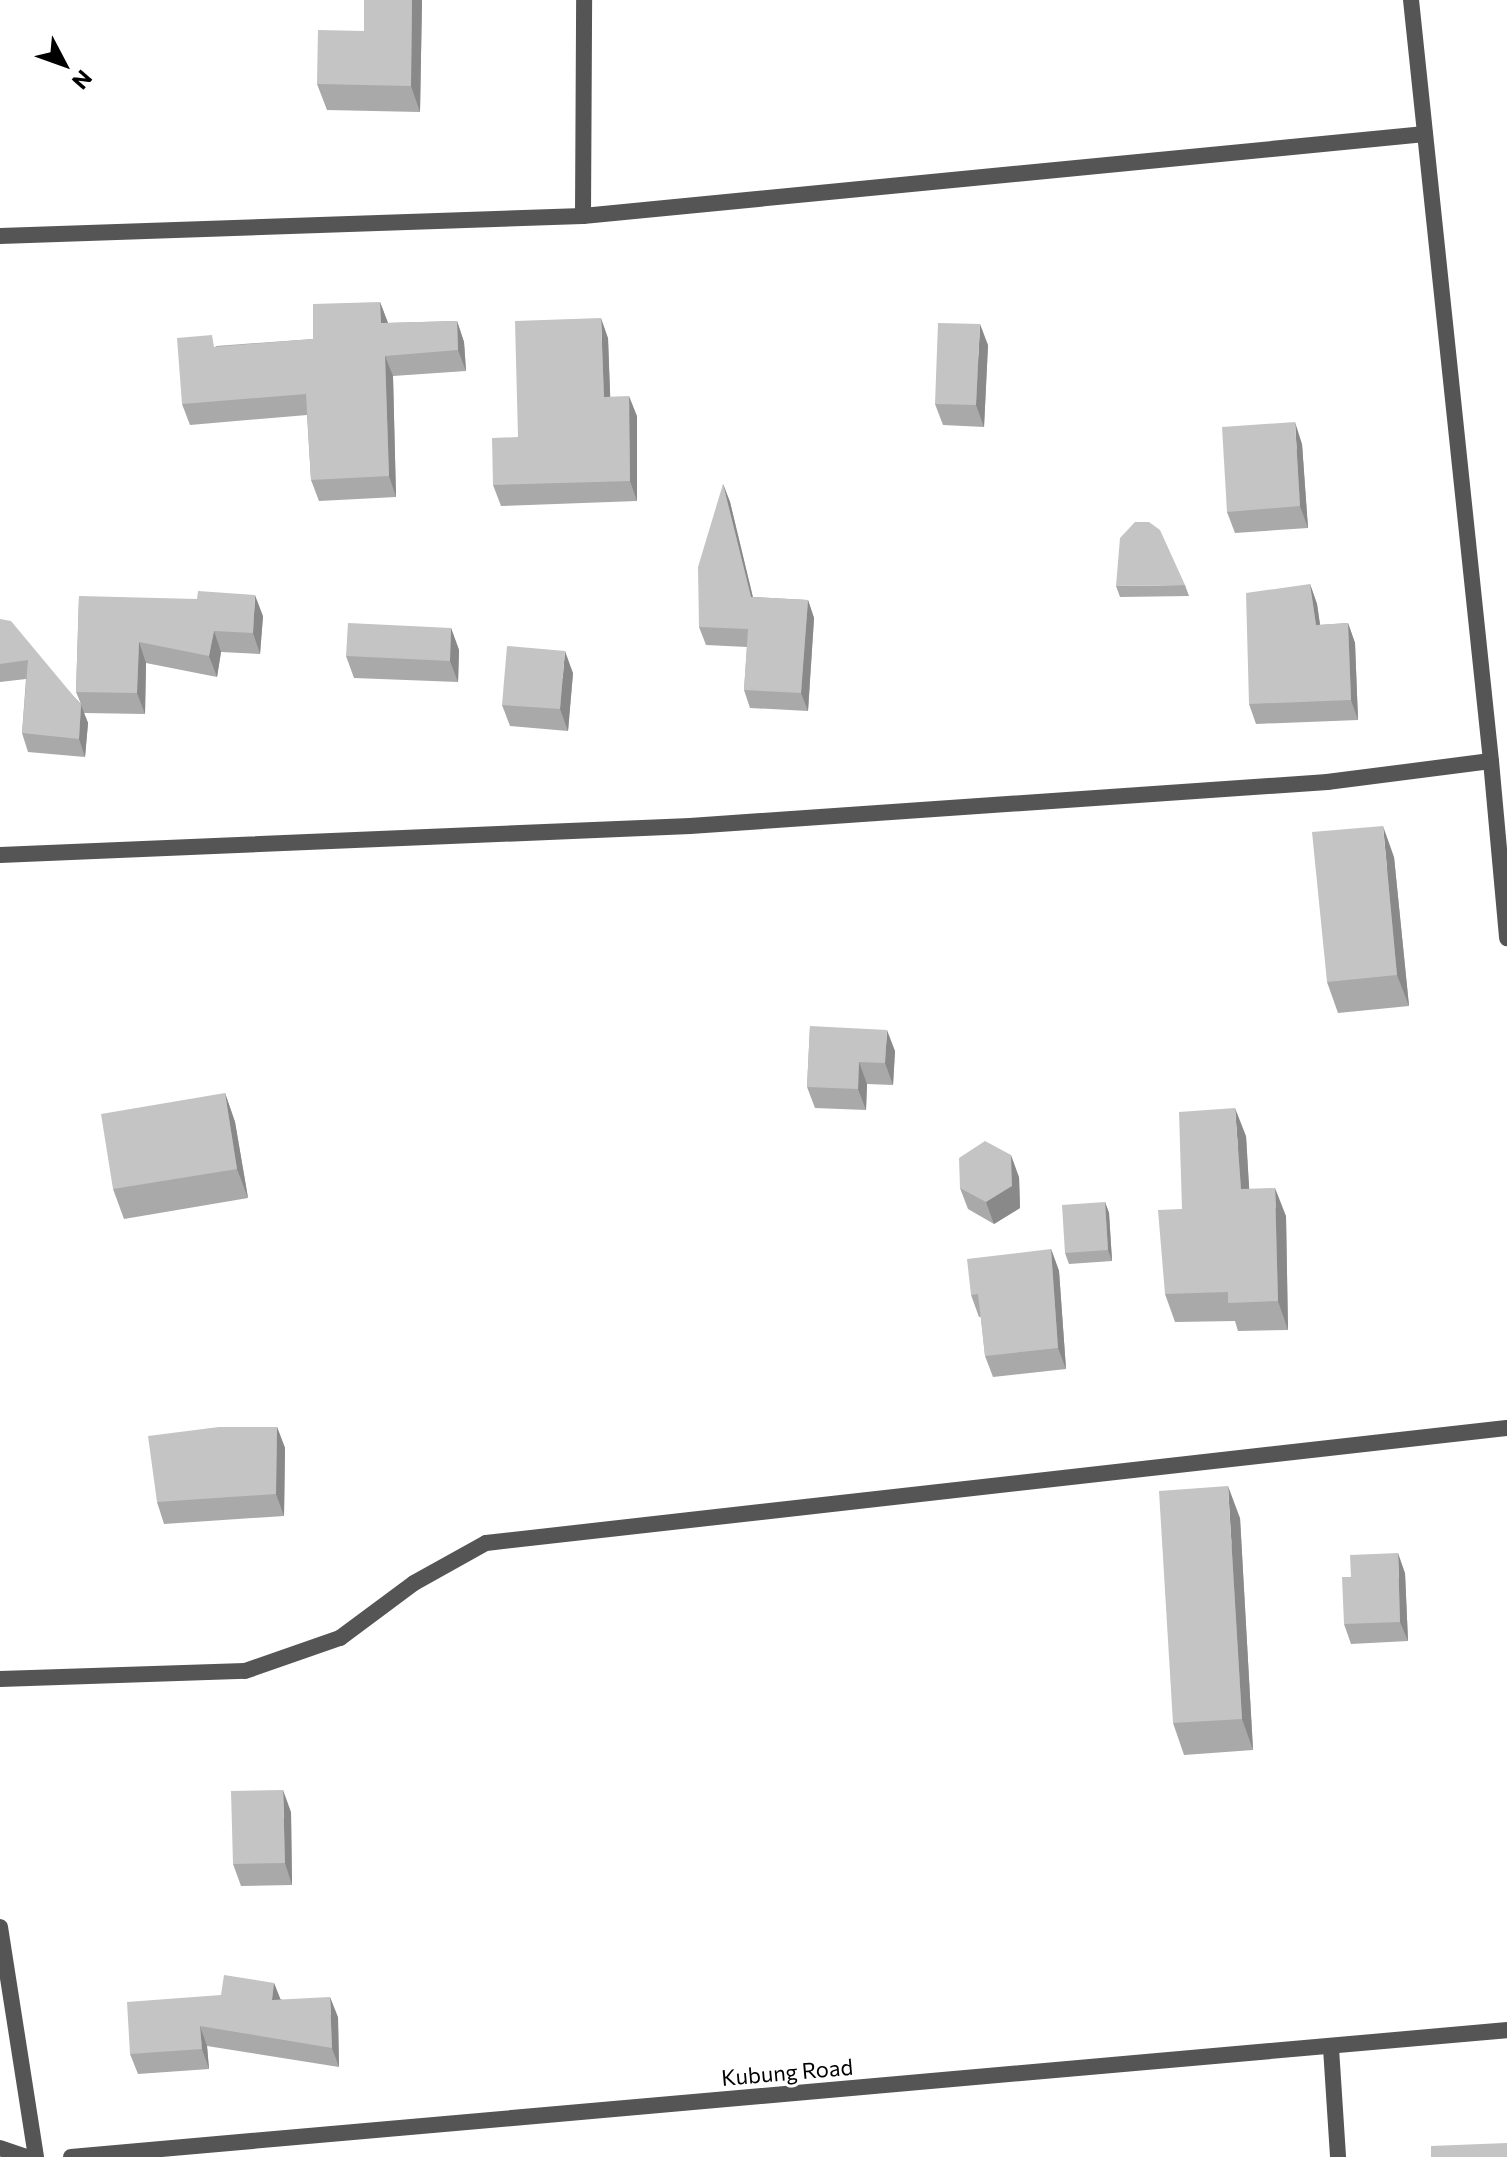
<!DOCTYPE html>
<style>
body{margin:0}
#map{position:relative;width:1507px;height:2157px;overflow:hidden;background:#fff;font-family:Commissioner,sans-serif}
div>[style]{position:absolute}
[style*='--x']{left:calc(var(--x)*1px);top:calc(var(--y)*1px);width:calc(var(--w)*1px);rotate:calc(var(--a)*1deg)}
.service>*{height:16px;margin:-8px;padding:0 8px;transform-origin:8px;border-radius:8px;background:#555}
.minor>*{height:16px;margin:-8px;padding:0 8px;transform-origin:8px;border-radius:8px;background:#555}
.tertiary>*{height:16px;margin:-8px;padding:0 8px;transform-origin:8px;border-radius:8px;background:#555}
.wall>*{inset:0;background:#a9a9a9}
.shaded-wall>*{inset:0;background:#898989}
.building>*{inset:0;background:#c4c4c4}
span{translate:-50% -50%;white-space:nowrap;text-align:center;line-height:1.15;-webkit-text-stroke:6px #fff;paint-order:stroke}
.street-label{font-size:22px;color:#000}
.north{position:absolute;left:24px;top:24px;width:80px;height:80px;-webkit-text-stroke:6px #fff;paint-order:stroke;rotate:131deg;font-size:22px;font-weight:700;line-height:32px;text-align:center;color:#000}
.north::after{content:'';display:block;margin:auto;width:28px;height:36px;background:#000;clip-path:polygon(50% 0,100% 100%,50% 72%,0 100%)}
</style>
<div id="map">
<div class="service">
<i style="--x:0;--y:1927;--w:233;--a:81.1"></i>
</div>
<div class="minor">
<i style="--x:583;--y:216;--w:216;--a:-89.7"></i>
<i style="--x:0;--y:236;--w:583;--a:-1.96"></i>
<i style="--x:583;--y:216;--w:846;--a:-5.56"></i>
<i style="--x:1491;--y:761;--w:178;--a:84.8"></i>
<i style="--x:0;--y:855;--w:691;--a:-2.41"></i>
<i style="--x:690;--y:826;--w:639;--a:-3.95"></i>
<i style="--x:1327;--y:782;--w:165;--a:-7.3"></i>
<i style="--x:1491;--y:761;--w:765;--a:-96"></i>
<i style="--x:0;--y:1679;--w:245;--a:-1.9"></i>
<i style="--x:245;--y:1671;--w:101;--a:-19.2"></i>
<i style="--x:340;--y:1638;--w:92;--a:-36.6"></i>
<i style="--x:414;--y:1583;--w:82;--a:-29.1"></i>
<i style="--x:486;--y:1543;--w:1027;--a:-6.43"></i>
<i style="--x:1331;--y:2048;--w:109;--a:86.3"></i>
</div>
<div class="tertiary">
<i style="--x:0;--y:2148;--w:28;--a:19"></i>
<i style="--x:71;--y:2157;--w:1442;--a:-5.05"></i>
</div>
<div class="wall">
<i style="clip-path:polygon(364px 0,422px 0,420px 112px,327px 110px,317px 84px,364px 31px)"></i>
<i style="clip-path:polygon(380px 302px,388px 323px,457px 321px,464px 342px,466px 371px,393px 376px,396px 497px,319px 501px,311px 480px,307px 415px,190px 425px,182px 404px,216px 346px,313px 339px)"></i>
<i style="clip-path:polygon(608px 338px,610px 397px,637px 416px,637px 501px,501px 506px,493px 485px,518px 437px)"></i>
<i style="clip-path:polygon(988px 345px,984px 427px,943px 425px,935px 404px)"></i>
<i style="clip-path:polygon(1302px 444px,1308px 528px,1235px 533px,1227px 512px)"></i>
<i style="clip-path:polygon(723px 484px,730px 502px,753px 597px,808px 600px,814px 618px,808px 711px,750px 708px,744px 690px,747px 647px,706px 645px,699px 627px)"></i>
<i style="clip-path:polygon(1310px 584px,1317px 604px,1320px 625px,1348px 623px,1355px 643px,1358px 720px,1256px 724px,1249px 704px)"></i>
<i style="clip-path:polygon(1185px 585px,1189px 596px,1120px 597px,1116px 586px)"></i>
<i style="clip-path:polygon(79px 596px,263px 616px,260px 654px,221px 652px,217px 677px,146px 663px,145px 714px,84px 713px,88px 723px,85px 757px,28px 752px,22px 733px,26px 679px,0 682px,0 619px,81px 704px,76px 692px)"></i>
<i style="clip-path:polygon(451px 628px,459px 650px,458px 682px,354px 678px,346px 656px)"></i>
<i style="clip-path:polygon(573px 673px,568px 731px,510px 726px,502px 705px)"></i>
<i style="clip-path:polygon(1394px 857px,1409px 1006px,1338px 1013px,1327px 982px)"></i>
<i style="clip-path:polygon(810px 1026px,895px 1051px,893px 1085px,867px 1084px,866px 1110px,815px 1108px,807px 1087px)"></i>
<i style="clip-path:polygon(225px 1093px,235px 1122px,248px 1198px,124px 1219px,113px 1189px)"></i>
<i style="clip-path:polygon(1246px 1136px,1249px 1189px,1286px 1216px,1288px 1330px,1238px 1331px,1235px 1321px,1175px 1322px,1165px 1294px,1182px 1209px)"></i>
<i style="clip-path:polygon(1019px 1177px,1020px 1208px,994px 1224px,968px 1209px,960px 1188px)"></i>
<i style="clip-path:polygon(1105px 1202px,1109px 1213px,1112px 1261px,1069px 1264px,1065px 1253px)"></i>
<i style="clip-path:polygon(1051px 1249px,1059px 1271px,1066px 1369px,993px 1377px,985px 1356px,981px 1317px,979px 1317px,971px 1295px)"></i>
<i style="clip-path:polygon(277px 1427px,285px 1448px,284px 1516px,164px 1524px,157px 1502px)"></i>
<i style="clip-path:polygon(1240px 1518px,1253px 1750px,1184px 1755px,1173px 1723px)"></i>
<i style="clip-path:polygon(1405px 1573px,1408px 1641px,1351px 1644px,1344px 1624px)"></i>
<i style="clip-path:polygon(291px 1812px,292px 1885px,241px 1886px,233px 1864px)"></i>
<i style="clip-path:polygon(274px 1983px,280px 1999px,338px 2017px,339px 2067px,207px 2046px,209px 2069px,138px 2074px,130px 2054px,221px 1995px)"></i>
</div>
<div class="shaded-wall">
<i style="clip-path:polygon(412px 0,422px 0,420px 112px,411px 86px)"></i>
<i style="clip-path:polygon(380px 302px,388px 323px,381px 323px)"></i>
<i style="clip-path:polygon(601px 318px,608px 338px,611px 417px,604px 397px)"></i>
<i style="clip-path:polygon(457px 321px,464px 342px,466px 371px,458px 350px)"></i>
<i style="clip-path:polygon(980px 324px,988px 345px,984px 427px,976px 405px)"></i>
<i style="clip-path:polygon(385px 356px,393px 376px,396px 497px,389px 476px)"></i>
<i style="clip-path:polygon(629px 396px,637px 416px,637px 501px,630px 481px)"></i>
<i style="clip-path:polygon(1295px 422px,1302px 444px,1308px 528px,1300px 506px)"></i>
<i style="clip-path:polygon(723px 484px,730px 502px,757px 615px,751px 597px)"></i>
<i style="clip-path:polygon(1310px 584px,1317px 604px,1323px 645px,1316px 625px)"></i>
<i style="clip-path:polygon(255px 595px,263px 616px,260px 654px,253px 633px)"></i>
<i style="clip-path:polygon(808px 600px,814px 618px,808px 711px,801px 693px)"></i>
<i style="clip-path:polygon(1348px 623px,1355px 643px,1358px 720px,1351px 700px)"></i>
<i style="clip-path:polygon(451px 628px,459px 650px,458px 682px,450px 661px)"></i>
<i style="clip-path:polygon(214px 631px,221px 652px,217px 677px,209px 656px)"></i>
<i style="clip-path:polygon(139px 642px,146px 663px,145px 714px,137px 693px)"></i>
<i style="clip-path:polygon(565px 651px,573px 673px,568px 731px,560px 709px)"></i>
<i style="clip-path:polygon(81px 705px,88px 723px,85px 757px,79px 739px)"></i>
<i style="clip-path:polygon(1383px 826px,1394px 857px,1409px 1006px,1397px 975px)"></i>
<i style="clip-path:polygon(887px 1030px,895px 1051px,893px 1085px,885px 1063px)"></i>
<i style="clip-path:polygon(859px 1062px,867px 1084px,866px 1110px,858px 1089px)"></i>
<i style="clip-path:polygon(225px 1093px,235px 1122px,248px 1198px,237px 1169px)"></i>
<i style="clip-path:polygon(1235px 1108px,1246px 1136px,1251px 1218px,1241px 1189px)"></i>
<i style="clip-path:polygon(1011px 1155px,1019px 1177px,1020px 1208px,994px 1224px,986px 1202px)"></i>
<i style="clip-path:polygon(1275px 1188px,1286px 1216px,1288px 1330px,1278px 1301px)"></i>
<i style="clip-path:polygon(1105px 1202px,1109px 1213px,1112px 1261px,1108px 1250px)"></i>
<i style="clip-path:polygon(1051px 1249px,1059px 1271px,1066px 1369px,1058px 1348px)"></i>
<i style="clip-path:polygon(277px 1427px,285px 1448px,284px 1516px,276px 1494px)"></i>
<i style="clip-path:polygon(1228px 1486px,1240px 1518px,1253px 1750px,1242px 1719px)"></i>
<i style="clip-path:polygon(1398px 1553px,1405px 1573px,1408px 1641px,1400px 1622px)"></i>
<i style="clip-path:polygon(283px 1790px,291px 1812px,292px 1885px,285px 1863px)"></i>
<i style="clip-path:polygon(274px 1983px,282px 2003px,272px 2000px)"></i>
<i style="clip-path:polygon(330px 1997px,338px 2017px,339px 2067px,332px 2048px)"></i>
<i style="clip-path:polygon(200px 2026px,207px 2046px,209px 2069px,202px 2049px)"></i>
</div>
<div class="building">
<i style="clip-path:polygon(364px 0,412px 0,411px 86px,317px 84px,318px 30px,364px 31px)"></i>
<i style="clip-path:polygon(380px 302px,381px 323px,457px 321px,458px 350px,385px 356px,389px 476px,311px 480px,306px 394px,182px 404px,177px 338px,212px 335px,214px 347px,313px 339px,313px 304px)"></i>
<i style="clip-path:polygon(601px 318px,604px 397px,629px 396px,630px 481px,493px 485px,492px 438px,518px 437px,515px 321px)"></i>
<i style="clip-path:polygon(938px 323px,980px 324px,976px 405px,935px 404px)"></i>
<i style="clip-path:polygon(1295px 422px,1300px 506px,1227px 512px,1222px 427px)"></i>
<i style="clip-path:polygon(723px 484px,751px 597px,808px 600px,801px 693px,744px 690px,748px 629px,699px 627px,698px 567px)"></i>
<i style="clip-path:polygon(1135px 522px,1149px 522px,1160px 530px,1185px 585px,1116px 586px,1120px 538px)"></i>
<i style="clip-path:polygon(1310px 584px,1316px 625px,1348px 623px,1351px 700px,1249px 704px,1246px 593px)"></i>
<i style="clip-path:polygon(198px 591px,255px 595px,253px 633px,214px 631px,209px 656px,139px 642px,137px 693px,76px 692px,79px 596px,197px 599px)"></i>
<i style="clip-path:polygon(0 619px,11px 621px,81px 705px,79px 739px,22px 733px,28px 660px,0 664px)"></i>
<i style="clip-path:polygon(348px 623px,451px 628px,450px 661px,346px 656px)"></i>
<i style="clip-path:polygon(507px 646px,565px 651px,560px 709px,502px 705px)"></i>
<i style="clip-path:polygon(1383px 826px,1397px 975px,1327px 982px,1312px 832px)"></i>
<i style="clip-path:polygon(810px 1026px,887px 1030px,885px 1063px,859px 1062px,858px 1089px,807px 1087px)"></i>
<i style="clip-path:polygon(225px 1093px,237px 1169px,113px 1189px,101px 1114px)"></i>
<i style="clip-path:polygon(1235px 1108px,1241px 1189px,1275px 1188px,1278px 1301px,1228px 1303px,1228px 1292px,1165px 1294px,1158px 1210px,1182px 1209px,1179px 1112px)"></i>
<i style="clip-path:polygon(985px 1141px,1011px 1155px,1012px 1186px,986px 1202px,960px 1188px,959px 1158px)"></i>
<i style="clip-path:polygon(1105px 1202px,1108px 1250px,1065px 1253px,1062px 1205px)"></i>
<i style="clip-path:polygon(1051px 1249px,1058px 1348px,985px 1356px,978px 1294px,971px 1295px,967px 1259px)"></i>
<i style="clip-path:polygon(219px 1427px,277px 1427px,276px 1494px,157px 1502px,148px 1436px)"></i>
<i style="clip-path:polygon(1228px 1486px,1242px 1719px,1173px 1723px,1159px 1491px)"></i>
<i style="clip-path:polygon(1398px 1553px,1400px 1622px,1344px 1624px,1342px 1577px,1351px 1577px,1350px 1555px)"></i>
<i style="clip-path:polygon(283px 1790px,285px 1863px,233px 1864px,231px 1791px)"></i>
<i style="clip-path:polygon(224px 1975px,274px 1983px,272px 2000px,330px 1997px,332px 2048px,200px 2026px,202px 2049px,130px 2054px,127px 2002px,221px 1995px)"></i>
<i style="clip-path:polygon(1507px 2143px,1507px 2157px,1431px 2157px,1431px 2146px)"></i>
</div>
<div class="street-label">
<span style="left:787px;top:2072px;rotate:-5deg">Kubung Road</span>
</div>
<div class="north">N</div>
</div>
